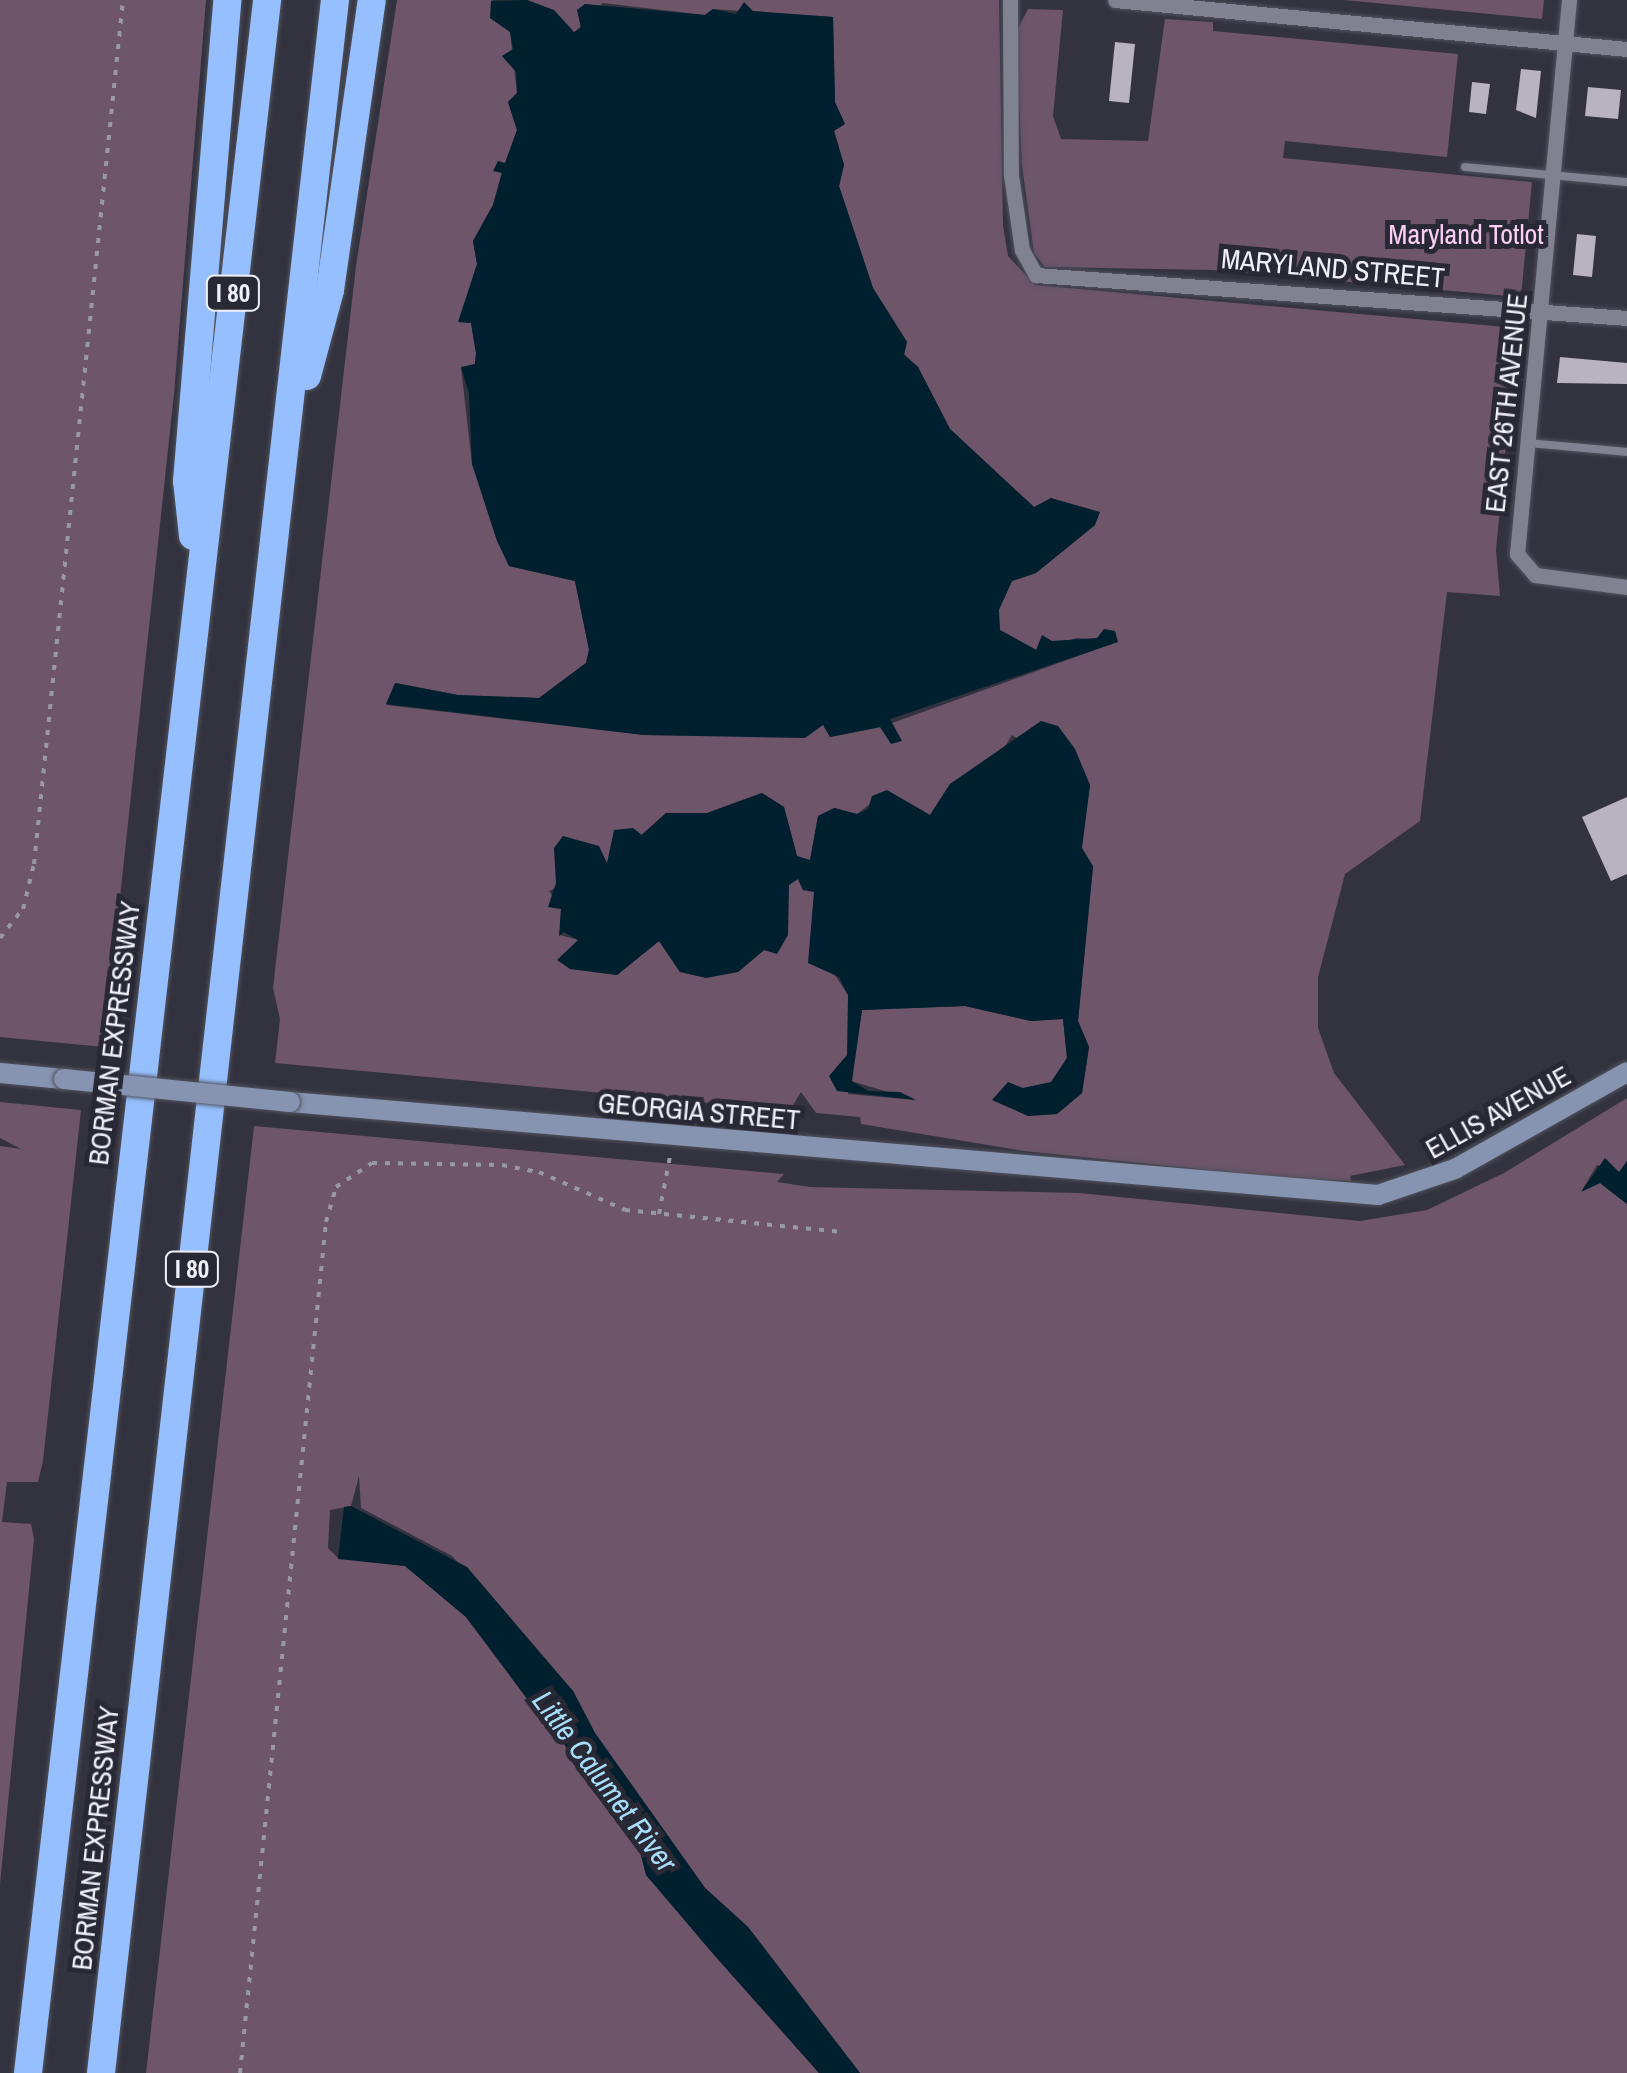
<!DOCTYPE html>
<style>
body{margin:0}
#map{position:relative;width:1627px;height:2073px;overflow:hidden;background:#32333f;font-family:"Archivo Narrow",sans-serif}
div>[style]{position:absolute}
[style*='--x']{left:calc(var(--x)*1px);top:calc(var(--y)*1px);width:calc(var(--w)*1px);rotate:calc(var(--a)*1deg)}
.green>*{inset:0;background:#6e556a}
.water>*{inset:0;background:#001f2f}
.building>*{inset:0;background:#b9b2c1}
.path>*{height:4px;margin-top:-2px;transform-origin:0;background:repeating-linear-gradient(90deg,#9899a3 0 5px,transparent 0 13px)}
.roads{filter:drop-shadow(0 0 2px #51525c) drop-shadow(0 0 2px #51525c)}
.lane>*{height:8px;margin:-4px;padding:0 4px;transform-origin:4px;border-radius:4px;background:#818290}
.street>*{height:15px;margin:-7.5px;padding:0 7.5px;transform-origin:7.5px;border-radius:7.5px;background:#818290}
.secondary>*{height:20px;margin:-10px;padding:0 10px;transform-origin:10px;border-radius:10px;background:#8794b1}
.highway>*{height:28px;margin:-14px;padding:0 14px;transform-origin:14px;border-radius:14px;background:#96bfff}
.bridges{filter:drop-shadow(0 0 2px #51525c) drop-shadow(0 0 2px #51525c)}
.secondary-bridge>*{height:20px;margin:-10px;padding:0 10px;transform-origin:10px;border-radius:10px;background:#8794b1}
span{translate:-50% -50%;white-space:nowrap;text-align:center;line-height:1.15;-webkit-text-stroke:10px #282934;paint-order:stroke}
.shield-label span{padding:2px 8px;background:#282934;border:2px solid;border-radius:8px;-webkit-text-stroke-width:0}
.shield-label{font-size:25px;color:#eff0f8;font-weight:700}
.park-label{font-size:28px;color:#fdcff6}
.street-label{font-size:28px;color:#eff0f8}
.water-label{font-size:30px;color:#a7defe;font-style:italic}
</style>
<div id="map">
<div class="green">
<i style="clip-path:polygon(0 0,206px 0,174px 394px,104px 1047px,0 1037px)"></i>
<i style="clip-path:polygon(evenodd,397px 0,492px 0,510px 32px,517px 93px,508px 102px,517px 130px,505px 164px,494px 171px,502px 172px,493px 205px,473px 241px,477px 264px,460px 322px,471px 323px,476px 353px,475px 364px,461px 368px,472px 464px,509px 566px,575px 581px,589px 649px,586px 663px,539px 698px,458px 695px,396px 683px,386px 705px,644px 735px,744px 736px,823px 724px,830px 737px,881px 727px,1117px 642px,1077px 638px,1037px 650px,1000px 630px,998px 610px,1012px 581px,1036px 573px,1095px 525px,1034px 507px,950px 429px,918px 367px,904px 354px,907px 342px,873px 288px,839px 186px,844px 165px,834px 130px,844px 123px,835px 103px,833px 17px,713px 9px,705px 15px,603px 3px,574px 33px,554px 11px,527px 0,999px 0,1003px 225px,1008px 256px,1035px 285px,1517px 328px,1496px 550px,1500px 596px,1447px 592px,1420px 821px,1345px 874px,1318px 977px,1318px 1028px,1334px 1073px,1405px 1165px,1350px 1176px,1351px 1181px,1277px 1177px,1024px 1151px,861px 1124px,860px 1117px,816px 1113px,801px 1092px,790px 1110px,275px 1063px,280px 1019px,273px 988px,356px 266px,397px 0,1012px 735px,1090px 785px,1081px 848px,1093px 867px,1078px 1021px,1089px 1047px,1082px 1093px,1057px 1114px,1028px 1116px,1023px 1088px,1051px 1083px,1067px 1058px,1063px 1019px,1031px 1021px,965px 1006px,862px 1010px,851px 1081px,915px 1100px,848px 1094px,848px 995px,814px 943px,814px 891px,803px 890px,798px 879px,789px 884px,764px 950px,738px 972px,680px 972px,659px 941px,617px 975px,569px 968px,578px 940px,560px 935px,561px 909px,549px 891px,607px 865px,666px 813px,707px 813px,762px 793px,784px 807px,797px 856px,810px 861px,818px 816px,835px 808px,857px 814px,887px 791px,930px 815px,950px 784px,999px 756px,1012px 735px)"></i>
<i style="clip-path:polygon(1344px 0,1544px 0,1542px 19px)"></i>
<i style="clip-path:polygon(1028px 9px,1063px 10px,1053px 116px,1061px 139px,1148px 141px,1165px 19px,1213px 22px,1213px 31px,1458px 54px,1447px 157px,1285px 141px,1283px 158px,1532px 182px,1521px 297px,1212px 270px,1045px 267px,1034px 253px,1022px 166px,1016px 32px)"></i>
<i style="clip-path:polygon(1627px 1098px,1627px 1161px,1620px 1172px,1597px 1165px,1582px 1190px,1600px 1183px,1627px 1204px,1627px 2073px,860px 2073px,748px 1927px,705px 1888px,595px 1733px,573px 1691px,452px 1556px,361px 1508px,359px 1476px,351px 1506px,330px 1510px,328px 1548px,338px 1558px,405px 1566px,466px 1617px,540px 1716px,559px 1732px,573px 1763px,641px 1855px,646px 1875px,819px 2073px,146px 2073px,254px 1126px,784px 1174px,777px 1182px,810px 1187px,1079px 1193px,1360px 1221px,1427px 1210px,1504px 1173px)"></i>
<i style="clip-path:polygon(0 1102px,81px 1110px,43px 1461px,38px 1482px,7px 1482px,2px 1522px,31px 1524px,34px 1539px,0 1884px,0 1146px,21px 1149px,0 1138px)"></i>
</div>
<div class="water">
<i style="clip-path:polygon(527px 0,554px 10px,574px 32px,581px 28px,577px 10px,585px 4px,705px 15px,713px 9px,736px 14px,744px 2px,753px 11px,833px 17px,835px 102px,845px 124px,834px 131px,844px 165px,839px 186px,873px 288px,907px 342px,904px 355px,918px 367px,950px 429px,1034px 507px,1051px 498px,1100px 512px,1095px 525px,1036px 573px,1012px 581px,999px 610px,1000px 630px,1036px 650px,1042px 635px,1052px 641px,1097px 638px,1104px 629px,1115px 631px,1118px 642px,890px 719px,902px 741px,891px 744px,880px 727px,830px 737px,823px 725px,805px 738px,644px 735px,386px 704px,395px 683px,458px 695px,539px 698px,586px 663px,589px 650px,575px 581px,509px 566px,497px 541px,472px 464px,469px 393px,461px 367px,475px 364px,476px 353px,471px 323px,458px 322px,477px 264px,473px 241px,493px 205px,502px 173px,493px 171px,498px 161px,505px 163px,517px 130px,508px 102px,517px 93px,516px 72px,502px 56px,513px 49px,510px 32px,490px 18px,491px 1px)"></i>
<i style="clip-path:polygon(1041px 721px,1058px 726px,1075px 749px,1090px 785px,1082px 848px,1093px 866px,1078px 1021px,1089px 1047px,1082px 1093px,1057px 1114px,1028px 1116px,992px 1100px,1008px 1082px,1023px 1088px,1051px 1082px,1067px 1058px,1063px 1019px,1031px 1021px,965px 1006px,862px 1010px,852px 1081px,868px 1091px,900px 1092px,916px 1100px,837px 1091px,829px 1076px,847px 1055px,848px 995px,839px 977px,808px 963px,814px 892px,803px 890px,798px 879px,789px 885px,788px 935px,777px 954px,764px 950px,738px 972px,706px 978px,680px 972px,659px 941px,617px 975px,570px 969px,557px 960px,578px 940px,564px 932px,559px 936px,561px 909px,548px 907px,556px 883px,554px 848px,563px 836px,599px 846px,607px 863px,614px 830px,633px 828px,642px 835px,666px 813px,707px 813px,762px 793px,784px 807px,797px 856px,810px 860px,818px 816px,834px 808px,857px 814px,868px 809px,872px 796px,887px 790px,930px 815px,950px 784px)"></i>
<i style="clip-path:polygon(1605px 1158px,1619px 1172px,1627px 1161px,1627px 1204px,1600px 1183px,1581px 1192px)"></i>
<i style="clip-path:polygon(351px 1506px,467px 1567px,573px 1691px,595px 1733px,705px 1888px,748px 1927px,860px 2073px,819px 2073px,714px 1955px,646px 1875px,641px 1855px,573px 1763px,559px 1732px,540px 1716px,466px 1617px,405px 1566px,338px 1559px,344px 1507px)"></i>
</div>
<div class="building">
<i style="clip-path:polygon(1115px 42px,1135px 44px,1129px 103px,1109px 101px)"></i>
<i style="clip-path:polygon(1521px 69px,1541px 71px,1536px 118px,1516px 110px)"></i>
<i style="clip-path:polygon(1472px 82px,1490px 84px,1486px 114px,1469px 112px)"></i>
<i style="clip-path:polygon(1588px 87px,1621px 90px,1618px 119px,1585px 116px)"></i>
<i style="clip-path:polygon(1577px 234px,1596px 236px,1592px 277px,1573px 275px)"></i>
<i style="clip-path:polygon(1560px 357px,1627px 363px,1627px 384px,1557px 383px)"></i>
<i style="clip-path:polygon(1627px 797px,1627px 874px,1611px 881px,1582px 817px)"></i>
</div>
<div class="path">
<i style="--x:0;--y:938;--w:37;--a:-52"></i>
<i style="--x:23;--y:909;--w:46;--a:-76.3"></i>
<i style="--x:34;--y:864;--w:869;--a:-84.12"></i>
<i style="--x:659;--y:1214;--w:64;--a:-79.2"></i>
<i style="--x:240;--y:2073;--w:855;--a:-84.23"></i>
<i style="--x:326;--y:1222;--w:36;--a:-74"></i>
<i style="--x:336;--y:1187;--w:43;--a:-33.7"></i>
<i style="--x:372;--y:1163;--w:130;--a:0.9"></i>
<i style="--x:502;--y:1165;--w:38;--a:11"></i>
<i style="--x:539;--y:1172;--w:94;--a:23.8"></i>
<i style="--x:625;--y:1210;--w:216;--a:5.8"></i>
</div>
<div class="roads">
<div class="lane">
<i style="--x:1465;--y:167;--w:163;--a:5.3"></i>
<i style="--x:1528;--y:443;--w:99;--a:5.2"></i>
</div>
<div class="street">
<i style="--x:1010;--y:0;--w:175;--a:89.7"></i>
<i style="--x:1011;--y:175;--w:76;--a:81.7"></i>
<i style="--x:1022;--y:250;--w:29;--a:61"></i>
<i style="--x:1036;--y:275;--w:593;--a:4.16"></i>
<i style="--x:1115;--y:0;--w:514;--a:5.47"></i>
<i style="--x:1569;--y:0;--w:556;--a:95.36"></i>
<i style="--x:1517;--y:554;--w:28;--a:49"></i>
<i style="--x:1535;--y:575;--w:93;--a:7.4"></i>
</div>
<div class="secondary">
<i style="--x:0;--y:1073;--w:64;--a:5.4"></i>
<i style="--x:290;--y:1102;--w:1092;--a:4.89"></i>
<i style="--x:1378;--y:1195;--w:81;--a:-18.7"></i>
<i style="--x:1455;--y:1169;--w:197;--a:-29.4"></i>
</div>
<div class="highway">
<i style="--x:307;--y:376;--w:89;--a:-75"></i>
<i style="--x:330;--y:290;--w:293;--a:-81.8"></i>
<i style="--x:193;--y:536;--w:55;--a:-96.2"></i>
<i style="--x:187;--y:481;--w:483;--a:-85.2"></i>
<i style="--x:28;--y:2073;--w:2087;--a:-83.42"></i>
<i style="--x:101;--y:2073;--w:2086;--a:-83.56"></i>
</div>
</div>
<div class="bridges">
<div class="secondary-bridge">
<i style="--x:64;--y:1079;--w:227;--a:5.8"></i>
</div>
</div>
<div class="shield-label">
<span style="left:233px;top:293px">I 80</span>
<span style="left:192px;top:1269px">I 80</span>
</div>
<div class="park-label">
<span style="left:1466px;top:234px">Maryland Totlot</span>
</div>
<div class="street-label">
<span style="left:1333px;top:268px;rotate:5deg">MARYLAND STREET</span>
<span style="left:1506px;top:403px;rotate:-84deg">EAST 26TH AVENUE</span>
<span style="left:114px;top:1033px;rotate:-83deg">BORMAN EXPRESSWAY</span>
<span style="left:699px;top:1111px;rotate:5deg">GEORGIA STREET</span>
<span style="left:1498px;top:1112px;rotate:-29deg">ELLIS AVENUE</span>
<span style="left:95px;top:1838px;rotate:-84deg">BORMAN EXPRESSWAY</span>
</div>
<div class="water-label">
<span style="left:605px;top:1781px;rotate:53deg">Little Calumet River</span>
</div>
</div>
